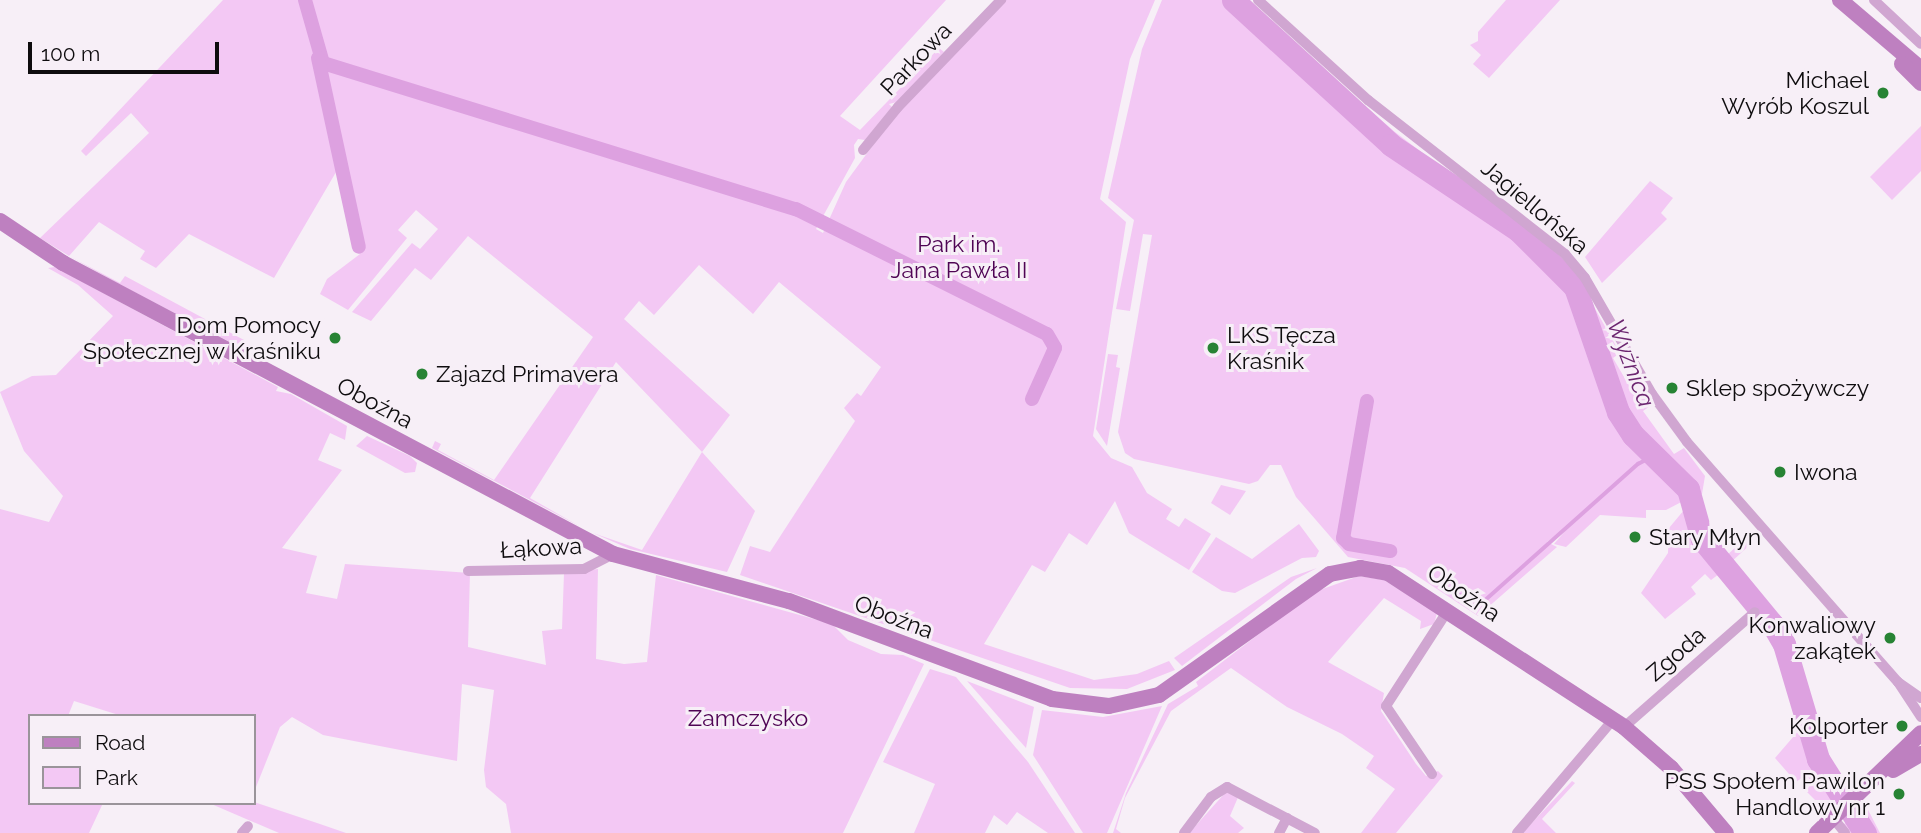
<!DOCTYPE html>
<meta charset="utf-8">
<style>
body{margin:0}
#map{position:relative;width:1921px;height:833px;overflow:hidden;background:#f7eff7;font-family:Raleway,sans-serif}
div>[style]{position:absolute}
[style*='--x']{left:calc(var(--x)*1px);top:calc(var(--y)*1px);width:calc(var(--w)*1px);rotate:calc(var(--a)*1deg)}
.green>*{inset:0;background:#f3c8f4}
.stream>*{height:3.5px;margin:-1.75px;padding:0 1.75px;transform-origin:1.75px;border-radius:1.75px;background:#dda1e0}
.canal>*{height:14px;margin:-7px;padding:0 7px;transform-origin:7px;border-radius:7px;background:#dda1e0}
.river>*{height:23px;margin:-11.5px;padding:0 11.5px;transform-origin:11.5px;border-radius:11.5px;background:#dda1e0}
.street>*{height:10px;margin:-5px;padding:0 5px;transform-origin:5px;border-radius:5px;background:#d0a6d1}
.secondary>*{height:16px;margin:-8px;padding:0 8px;transform-origin:8px;border-radius:8px;background:#be80c0}
.dots>*{width:19px;height:19px;translate:-50% -50%;box-sizing:border-box;border:4px solid #f7eff7;border-radius:50%}
span{translate:-50% -50%;white-space:nowrap;text-align:center;line-height:1.15;-webkit-text-stroke:6px #f7eff7;paint-order:stroke}
.street-label{font-size:23px;color:#0e0c0e}
.poi-label{font-size:23px;color:#0e0c0e}
.right{translate:-100% -50%;text-align:right}
.left{translate:0 -50%;text-align:left}
.park-label{font-size:23px;color:#4f0454}
.water-label{font-size:24px;color:#6c2670;font-style:italic}
.legend{position:absolute;left:28px;top:714px;width:228px;height:91px;box-sizing:border-box;background:#f7eff7;border:2px solid #9a949a;margin:0;padding:9px 12px;list-style:none;font-size:21px;color:#0e0c0e}
.legend li{display:flex;align-items:center;gap:14px;height:35px}
.legend b{width:35px;border:2px solid #9a949a}
.scale{position:absolute;left:28px;top:42px;width:191px;height:32px;box-sizing:border-box;border:4px solid #0e0c0e;border-top:0;padding-left:9px;font-size:21px;line-height:24px;white-space:nowrap;color:#0e0c0e;-webkit-text-stroke:5px #f7eff7;paint-order:stroke}
</style>
<div id="map">
<div class="green">
<i style="clip-path:polygon(223px 0,946px 0,840px 116px,860px 130px,939px 48px,944px 52px,897px 102px,889px 104px,892px 107px,865px 140px,858px 139px,854px 145px,855px 158px,816px 229px,823px 233px,846px 182px,898px 111px,1005px 0,1155px 0,1130px 59px,1100px 199px,1126px 222px,1093px 436px,1111px 458px,1132px 467px,1147px 493px,1172px 509px,1166px 519px,1179px 527px,1185px 518px,1211px 534px,1189px 570px,1129px 533px,1115px 501px,1087px 545px,1069px 533px,1045px 572px,1032px 565px,984px 644px,1094px 680px,1137px 674px,1169px 661px,1175px 670px,1127px 689px,1070px 688px,740px 575px,750px 546px,770px 552px,855px 421px,844px 408px,857px 393px,861px 396px,881px 367px,779px 282px,753px 314px,699px 265px,654px 315px,639px 301px,624px 319px,730px 415px,702px 452px,755px 511px,727px 572px,630px 549px,593px 533px,642px 550px,702px 452px,616px 362px,530px 498px,581px 527px,432px 448px,435px 441px,441px 444px,438px 450px,494px 480px,593px 337px,468px 236px,431px 280px,415px 268px,371px 321px,352px 312px,412px 243px,420px 249px,438px 229px,416px 210px,398px 230px,407px 238px,348px 310px,320px 294px,327px 279px,360px 254px,339px 167px,274px 278px,189px 234px,156px 268px,140px 259px,145px 251px,99px 222px,69px 256px,120px 283px,125px 276px,244px 340px,242px 344px,232px 343px,119px 284px,69px 256px,40px 238px,149px 133px,131px 113px,86px 156px,81px 151px)"></i>
<i style="clip-path:polygon(1162px 0,1246px 0,1307px 56px,1304px 66px,1391px 145px,1533px 244px,1518px 229px,1392px 144px,1308px 67px,1310px 64px,1315px 63px,1395px 132px,1560px 258px,1580px 282px,1620px 353px,1613px 358px,1638px 401px,1645px 398px,1650px 406px,1643px 411px,1674px 454px,1684px 448px,1705px 476px,1702px 494px,1691px 498px,1689px 489px,1634px 434px,1619px 412px,1583px 302px,1618px 412px,1633px 435px,1687px 490px,1689px 498px,1666px 510px,1646px 510px,1646px 518px,1600px 515px,1566px 547px,1554px 544px,1572px 523px,1547px 542px,1557px 547px,1478px 616px,1405px 568px,1348px 557px,1296px 497px,1281px 465px,1270px 465px,1258px 481px,1249px 484px,1134px 459px,1125px 453px,1118px 432px,1152px 235px,1143px 234px,1130px 311px,1116px 309px,1134px 220px,1108px 198px,1142px 49px)"></i>
<i style="clip-path:polygon(1506px 0,1560px 0,1489px 78px,1473px 64px,1481px 55px,1470px 45px,1478px 41px,1478px 32px)"></i>
<i style="clip-path:polygon(1921px 126px,1921px 171px,1892px 200px,1870px 177px)"></i>
<i style="clip-path:polygon(1650px 181px,1673px 198px,1661px 213px,1667px 219px,1602px 283px,1585px 257px)"></i>
<i style="clip-path:polygon(55px 267px,278px 387px,276px 391px,291px 394px,347px 426px,345px 440px,330px 433px,318px 460px,342px 470px,282px 548px,317px 556px,306px 593px,337px 599px,345px 564px,470px 573px,468px 647px,546px 665px,542px 631px,562px 629px,564px 573px,598px 569px,596px 659px,624px 664px,647px 662px,656px 575px,832px 624px,848px 640px,881px 654px,903px 655px,924px 664px,843px 833px,511px 833px,506px 804px,486px 787px,484px 770px,494px 690px,462px 684px,457px 761px,323px 735px,292px 717px,280px 727px,254px 792px,254px 716px,122px 716px,74px 701px,68px 716px,30px 716px,30px 803px,103px 803px,89px 833px,0 833px,0 509px,49px 522px,63px 496px,24px 451px,0 392px,32px 376px,56px 375px,113px 316px,78px 285px,48px 268px)"></i>
<i style="clip-path:polygon(1108px 354px,1118px 355px,1116px 367px,1120px 368px,1107px 446px,1096px 429px)"></i>
<i style="clip-path:polygon(367px 436px,410px 456px,417px 463px,415px 472px,405px 473px,356px 446px)"></i>
<i style="clip-path:polygon(1221px 485px,1246px 491px,1230px 515px,1211px 503px)"></i>
<i style="clip-path:polygon(1697px 505px,1708px 537px,1726px 556px,1749px 535px,1752px 543px,1730px 563px,1763px 601px,1752px 610px,1719px 574px,1711px 580px,1705px 574px,1691px 587px,1696px 594px,1665px 619px,1641px 593px,1668px 553px,1669px 528px,1684px 510px)"></i>
<i style="clip-path:polygon(1299px 524px,1319px 551px,1316px 557px,1302px 558px,1235px 593px,1222px 591px,1192px 572px,1216px 537px,1252px 559px)"></i>
<i style="clip-path:polygon(1317px 568px,1296px 579px,1182px 666px,1174px 658px,1291px 577px)"></i>
<i style="clip-path:polygon(1359px 576px,1384px 580px,1437px 613px,1434px 624px,1420px 629px,1421px 621px,1384px 598px,1328px 662px,1384px 693px,1381px 711px,1416px 764px,1426px 776px,1438px 771px,1443px 776px,1396px 833px,1361px 833px,1395px 789px,1366px 768px,1374px 756px,1342px 734px,1287px 707px,1231px 668px,1171px 711px,1125px 798px,1116px 829px,1121px 833px,1113px 833px,1126px 793px,1168px 704px,1198px 686px,1196px 682px,1314px 592px)"></i>
<i style="clip-path:polygon(1766px 605px,1787px 632px,1828px 759px,1849px 785px,1824px 809px,1806px 791px,1812px 782px,1806px 775px,1796px 782px,1775px 758px,1800px 729px,1777px 651px,1760px 620px,1754px 622px)"></i>
<i style="clip-path:polygon(930px 669px,956px 677px,1028px 762px,1075px 833px,1048px 833px,1017px 812px,1007px 825px,994px 815px,985px 833px,914px 833px,935px 784px,883px 762px)"></i>
<i style="clip-path:polygon(967px 681px,1034px 707px,1026px 748px)"></i>
<i style="clip-path:polygon(1162px 706px,1107px 833px,1083px 833px,1033px 755px,1042px 710px,1103px 717px)"></i>
<i style="clip-path:polygon(1572px 781px,1575px 783px,1542px 819px,1556px 833px,1522px 833px)"></i>
<i style="clip-path:polygon(1226px 792px,1239px 795px,1230px 816px,1244px 828px,1238px 833px,1189px 833px)"></i>
<i style="clip-path:polygon(254px 802px,320px 824px,346px 833px,279px 833px,209px 803px)"></i>
<i style="clip-path:polygon(1865px 804px,1880px 833px,1848px 833px,1842px 826px)"></i>
</div>
<div class="stream">
<i style="--x:1460;--y:595;--w:16;--a:35"></i>
<i style="--x:1473;--y:604;--w:9;--a:-6"></i>
<i style="--x:1482;--y:603;--w:209;--a:-41.7"></i>
<i style="--x:1638;--y:464;--w:18;--a:-27"></i>
</div>
<div class="canal">
<i style="--x:305;--y:0;--w:66;--a:74.1"></i>
<i style="--x:323;--y:63;--w:495;--a:17.2"></i>
<i style="--x:796;--y:209;--w:280;--a:26.5"></i>
<i style="--x:1047;--y:334;--w:16;--a:60"></i>
<i style="--x:1055;--y:348;--w:56;--a:114.3"></i>
<i style="--x:318;--y:58;--w:193;--a:77.8"></i>
<i style="--x:1367;--y:401;--w:139;--a:99.9"></i>
<i style="--x:1343;--y:538;--w:8;--a:45"></i>
<i style="--x:1349;--y:544;--w:42;--a:9.7"></i>
</div>
<div class="river">
<i style="--x:1233;--y:0;--w:214;--a:42.5"></i>
<i style="--x:1391;--y:145;--w:153;--a:33.8"></i>
<i style="--x:1518;--y:230;--w:81;--a:45"></i>
<i style="--x:1575;--y:287;--w:132;--a:71"></i>
<i style="--x:1618;--y:412;--w:27;--a:57"></i>
<i style="--x:1633;--y:435;--w:77;--a:44.5"></i>
<i style="--x:1688;--y:489;--w:52;--a:74.4"></i>
<i style="--x:1702;--y:539;--w:112;--a:50.5"></i>
<i style="--x:1773;--y:625;--w:22;--a:60"></i>
<i style="--x:1784;--y:644;--w:120;--a:73.5"></i>
<i style="--x:1818;--y:759;--w:88;--a:57.6"></i>
</div>
<div class="street">
<i style="--x:1258;--y:0;--w:149;--a:42.3"></i>
<i style="--x:1368;--y:100;--w:250;--a:38"></i>
<i style="--x:1565;--y:254;--w:31;--a:50"></i>
<i style="--x:1585;--y:278;--w:134;--a:60"></i>
<i style="--x:1652;--y:394;--w:59;--a:53.9"></i>
<i style="--x:1687;--y:442;--w:320;--a:48.7"></i>
<i style="--x:1898;--y:682;--w:42;--a:56.7"></i>
<i style="--x:1874;--y:0;--w:64;--a:43.1"></i>
<i style="--x:863;--y:150;--w:55;--a:-50.9"></i>
<i style="--x:898;--y:107;--w:149;--a:-46.1"></i>
<i style="--x:468;--y:571;--w:116;--a:-1"></i>
<i style="--x:584;--y:569;--w:33;--a:-27"></i>
<i style="--x:1898;--y:682;--w:28;--a:35"></i>
<i style="--x:1624;--y:727;--w:174;--a:-41.3"></i>
<i style="--x:1432;--y:774;--w:82;--a:-124.1"></i>
<i style="--x:1386;--y:706;--w:114;--a:-57.1"></i>
<i style="--x:1833;--y:818;--w:19;--a:51"></i>
<i style="--x:242;--y:833;--w:9;--a:-49"></i>
<i style="--x:1184;--y:833;--w:45;--a:-53.1"></i>
<i style="--x:1211;--y:797;--w:19;--a:-32"></i>
<i style="--x:1227;--y:787;--w:99;--a:27.6"></i>
<i style="--x:1279;--y:833;--w:17;--a:-62"></i>
<i style="--x:1517;--y:833;--w:148;--a:-49.7"></i>
</div>
<div class="secondary">
<i style="--x:1840;--y:0;--w:106;--a:40.4"></i>
<i style="--x:1902;--y:64;--w:27;--a:45"></i>
<i style="--x:0;--y:221;--w:76;--a:33.7"></i>
<i style="--x:63;--y:263;--w:622;--a:27.88"></i>
<i style="--x:613;--y:554;--w:182;--a:15"></i>
<i style="--x:789;--y:601;--w:281;--a:20.4"></i>
<i style="--x:1052;--y:699;--w:57;--a:7"></i>
<i style="--x:1109;--y:706;--w:51;--a:-12.4"></i>
<i style="--x:1159;--y:695;--w:209;--a:-35.3"></i>
<i style="--x:1330;--y:574;--w:31;--a:-11"></i>
<i style="--x:1360;--y:568;--w:28;--a:10"></i>
<i style="--x:1388;--y:573;--w:282;--a:33.1"></i>
<i style="--x:1624;--y:727;--w:62;--a:41.1"></i>
<i style="--x:1671;--y:768;--w:85;--a:49.8"></i>
<i style="--x:1893;--y:770;--w:32;--a:-30"></i>
<i style="--x:1817;--y:833;--w:144;--a:-43.9"></i>
</div>
<div class="dots">
<i style="left:1883px;top:93px;background:#278334"></i>
<i style="left:335px;top:338px;background:#278334"></i>
<i style="left:1213px;top:348px;background:#278334"></i>
<i style="left:422px;top:374px;background:#278334"></i>
<i style="left:1672px;top:388px;background:#278334"></i>
<i style="left:1780px;top:472px;background:#278334"></i>
<i style="left:1635px;top:537px;background:#278334"></i>
<i style="left:1890px;top:638px;background:#278334"></i>
<i style="left:1902px;top:726px;background:#278334"></i>
<i style="left:1899px;top:794px;background:#278334"></i>
</div>
<div class="street-label">
<span style="left:916px;top:59px;rotate:-46deg">Parkowa</span>
<span style="left:1535px;top:207px;rotate:40deg">Jagiellońska</span>
<span style="left:375px;top:403px;rotate:28deg">Oboźna</span>
<span style="left:541px;top:548px;rotate:-3deg">Łąkowa</span>
<span style="left:1464px;top:593px;rotate:34deg">Oboźna</span>
<span style="left:894px;top:617px;rotate:21deg">Oboźna</span>
<span style="left:1676px;top:654px;rotate:-41deg">Zgoda</span>
</div>
<div class="poi-label">
<span class="right" style="left:1869px;top:93px">Michael<br>Wyrób Koszul</span>
<span class="right" style="left:321px;top:338px">Dom Pomocy<br>Społecznej w Kraśniku</span>
<span class="left" style="left:1227px;top:348px">LKS Tęcza<br>Kraśnik</span>
<span class="left" style="left:436px;top:374px">Zajazd Primavera</span>
<span class="left" style="left:1686px;top:388px">Sklep spożywczy</span>
<span class="left" style="left:1794px;top:472px">Iwona</span>
<span class="left" style="left:1649px;top:537px">Stary Młyn</span>
<span class="right" style="left:1876px;top:638px">Konwaliowy<br>zakątek</span>
<span class="right" style="left:1888px;top:726px">Kolporter</span>
<span class="right" style="left:1885px;top:794px">PSS Społem Pawilon<br>Handlowy nr 1</span>
</div>
<div class="park-label">
<span style="left:959px;top:257px">Park im.<br>Jana Pawła II</span>
<span style="left:748px;top:718px">Zamczysko</span>
</div>
<div class="water-label">
<span style="left:1631px;top:363px;rotate:69deg">Wyżnica</span>
</div>
<ul class="legend">
<li><b style="height:9px;background:#be80c0"></b>Road</li>
<li><b style="height:19px;background:#f3c8f4"></b>Park</li>
</ul>
<div class="scale">100 m</div>
</div>
